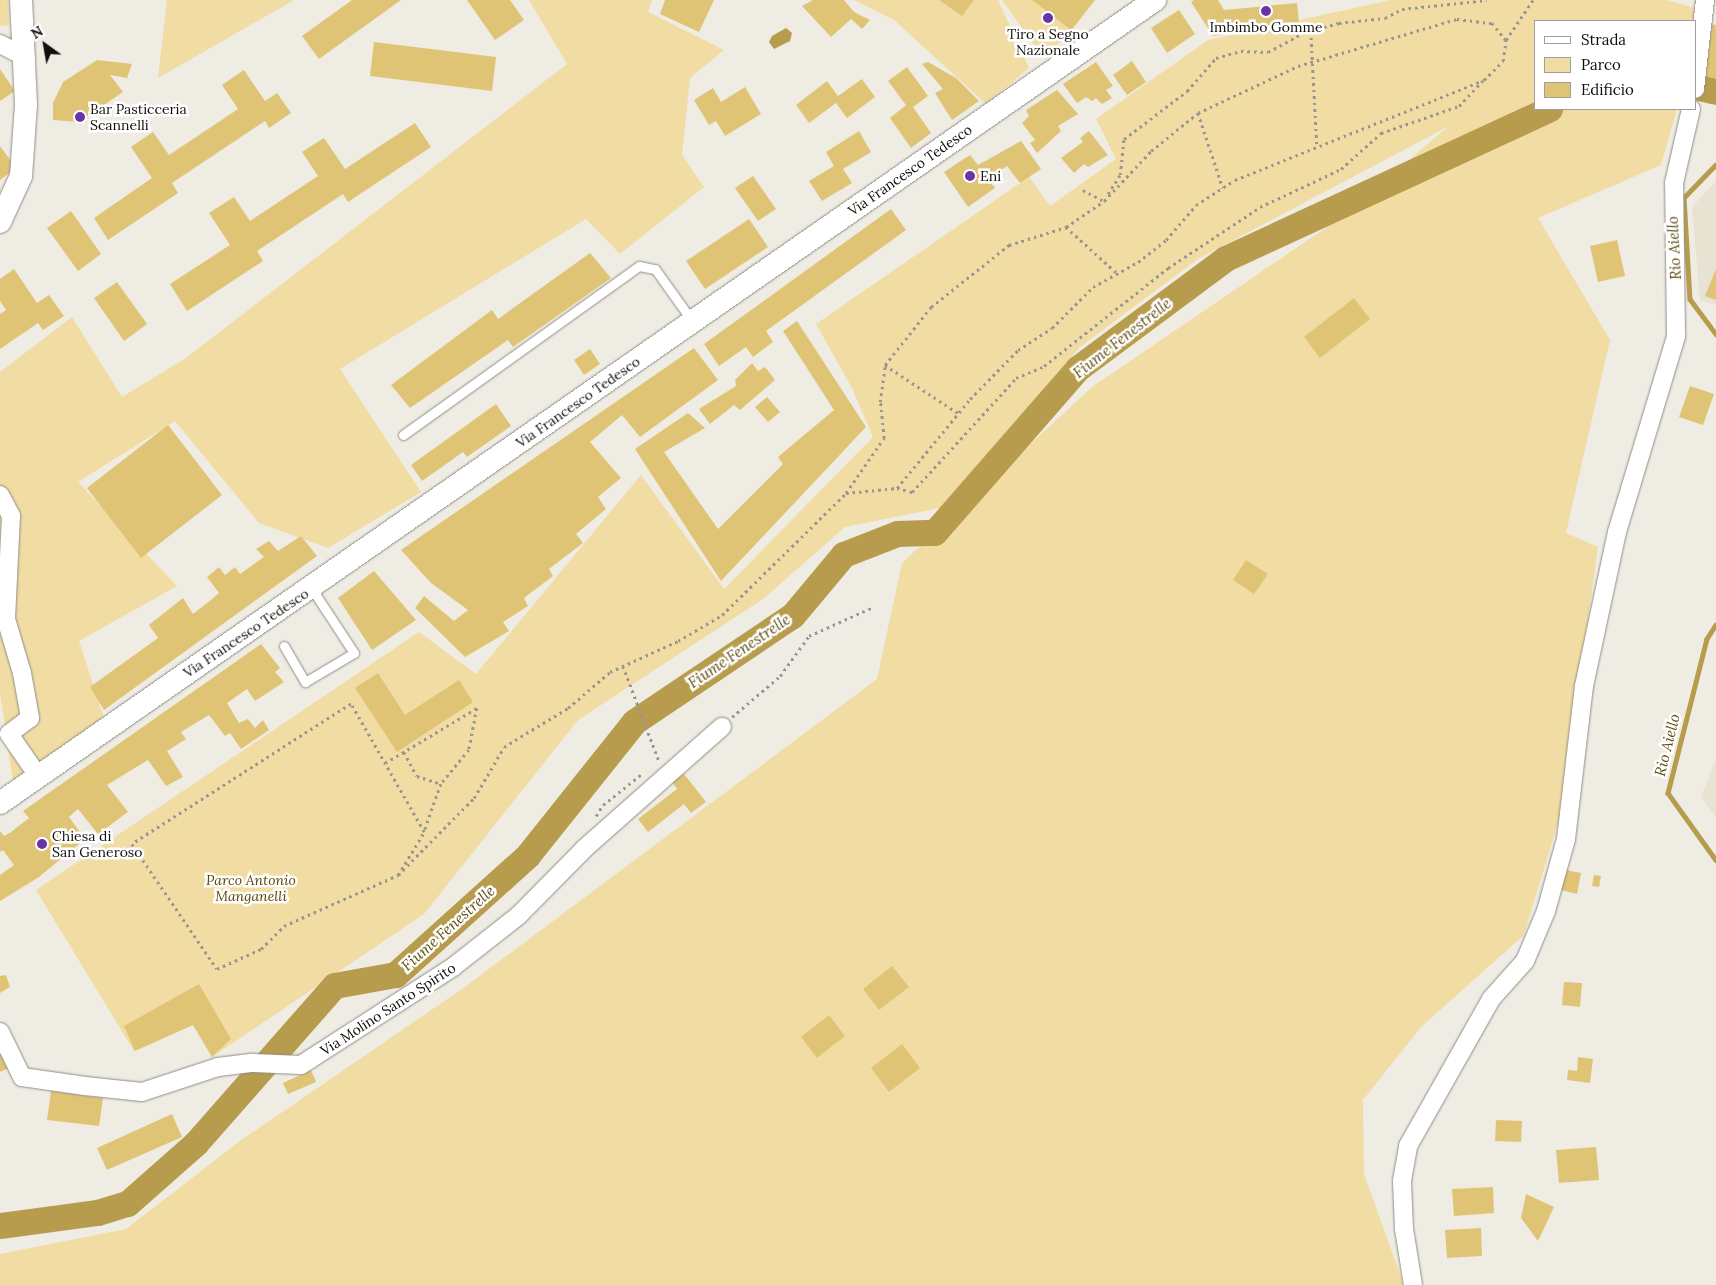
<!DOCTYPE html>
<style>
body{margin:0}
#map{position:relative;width:1716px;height:1285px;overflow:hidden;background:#efece4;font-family:Lora,serif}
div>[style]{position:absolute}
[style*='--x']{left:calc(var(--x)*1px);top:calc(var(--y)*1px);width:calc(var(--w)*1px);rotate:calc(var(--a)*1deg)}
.built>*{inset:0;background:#e7e2d2}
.green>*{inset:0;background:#f1dca3}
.water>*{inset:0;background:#b79c4e}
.stream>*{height:4.5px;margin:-2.25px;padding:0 2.25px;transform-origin:2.25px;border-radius:2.25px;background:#b79c4e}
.river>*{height:26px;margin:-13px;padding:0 13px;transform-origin:13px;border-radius:13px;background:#b79c4e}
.building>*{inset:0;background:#e0c476}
.path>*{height:2.5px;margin-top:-1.25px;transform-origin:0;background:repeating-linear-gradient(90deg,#989690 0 2.5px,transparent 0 6.5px)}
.roads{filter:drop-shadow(0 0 1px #908d86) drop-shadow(0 0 1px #908d86)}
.service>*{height:9px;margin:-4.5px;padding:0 4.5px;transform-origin:4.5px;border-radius:4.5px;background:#fff}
.minor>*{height:18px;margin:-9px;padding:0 9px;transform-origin:9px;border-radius:9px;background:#fff}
.tertiary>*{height:22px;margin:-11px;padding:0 11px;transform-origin:11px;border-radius:11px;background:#fff}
.dots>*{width:14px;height:14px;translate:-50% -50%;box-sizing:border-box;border:2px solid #fff;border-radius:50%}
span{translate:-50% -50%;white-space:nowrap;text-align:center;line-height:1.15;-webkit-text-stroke:5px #fff;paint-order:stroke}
.poi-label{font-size:14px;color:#100f0c}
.left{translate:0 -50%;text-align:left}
.street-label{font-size:14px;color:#100f0c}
.park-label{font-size:14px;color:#5a4706;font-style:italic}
.water-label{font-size:15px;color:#5f4c0f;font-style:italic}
.legend{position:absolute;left:1534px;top:20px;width:162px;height:90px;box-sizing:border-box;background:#fff;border:1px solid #9f9f9e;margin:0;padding:6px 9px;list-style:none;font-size:15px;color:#100f0c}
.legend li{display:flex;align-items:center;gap:10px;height:25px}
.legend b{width:25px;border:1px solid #9f9f9e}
.north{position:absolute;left:20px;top:20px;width:50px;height:50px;-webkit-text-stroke:4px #fff;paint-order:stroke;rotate:328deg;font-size:14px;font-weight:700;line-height:20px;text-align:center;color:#100f0c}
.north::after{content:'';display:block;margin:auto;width:18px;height:22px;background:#100f0c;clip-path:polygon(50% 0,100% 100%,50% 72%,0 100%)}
</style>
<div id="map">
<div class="built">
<i style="clip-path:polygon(1716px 181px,1716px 305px,1700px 300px,1692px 207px)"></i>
<i style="clip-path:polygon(1716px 759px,1716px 817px,1701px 797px)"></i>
</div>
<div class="green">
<i style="clip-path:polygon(0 0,8px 0,9px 25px,0 26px)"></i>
<i style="clip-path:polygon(167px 0,294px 0,158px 78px)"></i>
<i style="clip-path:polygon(529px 0,652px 0,648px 12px,724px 50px,690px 78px,682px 155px,704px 187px,620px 254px,586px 219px,340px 369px,421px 492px,328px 548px,259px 523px,175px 421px,78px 482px,177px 586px,79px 641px,104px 718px,13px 782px,0 692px,0 372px,72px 317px,122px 397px,186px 358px,567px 64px)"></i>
<i style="clip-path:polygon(854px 0,998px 0,1029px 68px,986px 104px,894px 20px)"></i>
<i style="clip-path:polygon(1002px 0,1095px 0,1068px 36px,1043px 57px)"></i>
<i style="clip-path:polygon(1391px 0,1667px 0,1698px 9px,1695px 21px,1535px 21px,1535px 109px,1677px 109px,1661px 165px,1538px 218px,1610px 340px,1566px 533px,1598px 547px,1562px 809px,1524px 935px,1421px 1027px,1363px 1100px,1364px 1174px,1404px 1285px,0 1285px,0 1254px,126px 1229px,240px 1141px,462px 989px,877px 679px,902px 563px,1092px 387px,1339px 219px,1449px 126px,1198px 259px,1080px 347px,940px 508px,845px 527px,763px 599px,578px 720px,424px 914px,212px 1057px,193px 1025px,134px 1051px,36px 890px,419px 632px,476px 674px,641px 475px,724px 589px,873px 437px,852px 388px,816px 324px,1029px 177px,1050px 206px,1116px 159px,1096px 119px,1208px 40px)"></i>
</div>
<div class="water">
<i style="clip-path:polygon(786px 28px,792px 33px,790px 41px,774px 49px,769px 42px,772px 36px)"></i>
</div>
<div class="stream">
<i style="--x:1716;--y:165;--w:46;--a:134.1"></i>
<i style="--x:1684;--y:198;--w:101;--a:86.6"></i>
<i style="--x:1690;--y:299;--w:44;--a:53.4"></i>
<i style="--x:1716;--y:625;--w:17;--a:123"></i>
<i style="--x:1707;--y:639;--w:159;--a:104.2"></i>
<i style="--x:1668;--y:793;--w:82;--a:54.4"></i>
</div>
<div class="river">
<i style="--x:1695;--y:87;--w:22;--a:13"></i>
<i style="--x:0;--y:1226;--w:99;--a:-7.6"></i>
<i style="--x:98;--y:1213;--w:31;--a:-17"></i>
<i style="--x:128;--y:1204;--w:91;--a:-41.4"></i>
<i style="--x:196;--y:1144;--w:210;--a:-48.7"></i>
<i style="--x:335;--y:986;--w:62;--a:-10.2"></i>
<i style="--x:396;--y:975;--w:178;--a:-42"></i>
<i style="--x:528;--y:856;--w:171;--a:-51.4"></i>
<i style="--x:635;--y:722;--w:190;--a:-33.9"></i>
<i style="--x:793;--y:616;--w:80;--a:-50.1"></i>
<i style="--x:844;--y:555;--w:58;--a:-21.3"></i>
<i style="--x:898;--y:534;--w:37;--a:-2"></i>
<i style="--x:935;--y:533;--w:218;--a:-48.9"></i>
<i style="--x:1078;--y:369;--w:184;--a:-36.6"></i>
<i style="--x:1226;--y:259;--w:357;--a:-24.8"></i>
</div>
<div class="building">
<i style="clip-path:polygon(352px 0,401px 0,319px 59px,302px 36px)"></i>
<i style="clip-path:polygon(467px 0,510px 0,524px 20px,495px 40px)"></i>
<i style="clip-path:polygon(665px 0,714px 0,699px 32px,660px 14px)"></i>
<i style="clip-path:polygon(813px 0,844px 0,854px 12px,870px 20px,862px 29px,851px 19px,831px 37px,802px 6px)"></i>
<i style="clip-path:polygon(939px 0,974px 0,962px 16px)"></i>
<i style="clip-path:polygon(1032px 0,1095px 0,1071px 30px)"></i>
<i style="clip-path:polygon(1194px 0,1218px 0,1224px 10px,1297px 3px,1299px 22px,1213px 36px,1191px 2px)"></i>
<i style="clip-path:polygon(1179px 10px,1195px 34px,1167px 53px,1151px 28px)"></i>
<i style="clip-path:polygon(1710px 24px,1716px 25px,1716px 79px,1702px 75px)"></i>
<i style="clip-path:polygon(374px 42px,496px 57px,492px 91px,370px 76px)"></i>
<i style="clip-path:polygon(97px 60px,132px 64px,127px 78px,110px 75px,123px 92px,79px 122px,53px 120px,53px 103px,63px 82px)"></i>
<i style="clip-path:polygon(1132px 61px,1146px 82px,1127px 95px,1113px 75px)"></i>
<i style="clip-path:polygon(928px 62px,956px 78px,979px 101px,952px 120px,935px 93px,943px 89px,922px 64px)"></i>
<i style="clip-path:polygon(1096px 62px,1113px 86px,1106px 90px,1112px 98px,1102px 104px,1096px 98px,1092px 101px,1086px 97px,1077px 103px,1063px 84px)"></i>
<i style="clip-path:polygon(907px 67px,928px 96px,913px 107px,931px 133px,911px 148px,890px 118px,906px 105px,888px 81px)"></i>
<i style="clip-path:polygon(0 69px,15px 91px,0 101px)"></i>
<i style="clip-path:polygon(244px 70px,265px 101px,277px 93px,291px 113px,269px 128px,265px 121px,172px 183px,178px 193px,108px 240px,94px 218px,152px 178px,131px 147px,153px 132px,169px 155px,238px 109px,222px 85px)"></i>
<i style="clip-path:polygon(862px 79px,875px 97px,847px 118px,836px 103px,809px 123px,796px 105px,827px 81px,838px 96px)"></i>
<i style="clip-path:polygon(745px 87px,761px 114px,725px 136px,716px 121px,709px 125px,694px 100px,713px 88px,721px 102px)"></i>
<i style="clip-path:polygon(1057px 90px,1078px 114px,1058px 126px,1061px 131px,1037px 153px,1030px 143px,1035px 140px,1022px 123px,1029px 116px,1026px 110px)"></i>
<i style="clip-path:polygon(415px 123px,431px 147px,348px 202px,343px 194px,257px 251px,263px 261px,187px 311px,170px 284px,230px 245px,209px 213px,234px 197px,250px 221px,318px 176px,302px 152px,324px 138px,345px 169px)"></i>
<i style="clip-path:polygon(859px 131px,871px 152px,843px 169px,852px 183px,822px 201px,809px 181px,834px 166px,826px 152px)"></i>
<i style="clip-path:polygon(1089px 131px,1108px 155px,1088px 167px,1084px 164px,1074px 173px,1061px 158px,1083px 142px,1080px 138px)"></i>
<i style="clip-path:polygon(1021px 141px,1041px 169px,1020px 183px,1007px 166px,988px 179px,995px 188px,968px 207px,944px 172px,970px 155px,978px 165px)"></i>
<i style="clip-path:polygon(0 146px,16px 168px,0 180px)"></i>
<i style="clip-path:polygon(753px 176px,776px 209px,758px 221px,735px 188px)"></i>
<i style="clip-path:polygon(891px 209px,906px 230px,766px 331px,773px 342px,753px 357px,746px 347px,719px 366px,704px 344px)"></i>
<i style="clip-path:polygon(71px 211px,101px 254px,78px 271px,47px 228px)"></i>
<i style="clip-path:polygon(749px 219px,768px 247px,705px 289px,686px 261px)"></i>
<i style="clip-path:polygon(1617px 240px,1625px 276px,1598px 282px,1590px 246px)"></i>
<i style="clip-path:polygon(590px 253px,611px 278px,513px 347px,508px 340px,410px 408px,391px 385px,492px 310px,498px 319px)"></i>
<i style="clip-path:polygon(14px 269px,37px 303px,49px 295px,64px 316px,43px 330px,38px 323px,0 349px,0 314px,6px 310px,0 301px,0 279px)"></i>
<i style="clip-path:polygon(1716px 269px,1716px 300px,1705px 296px)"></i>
<i style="clip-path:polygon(117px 282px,147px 324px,124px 341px,94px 298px)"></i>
<i style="clip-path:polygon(1354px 298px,1370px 319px,1320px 358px,1304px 337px)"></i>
<i style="clip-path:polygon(797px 321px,866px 427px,721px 581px,635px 449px,688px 413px,705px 428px,664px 452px,718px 529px,783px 464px,778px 457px,834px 410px,783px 331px)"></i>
<i style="clip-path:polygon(694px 348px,718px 380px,640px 437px,622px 415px,590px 442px,621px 478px,598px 497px,606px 509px,576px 534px,583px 543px,549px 569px,553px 576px,524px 598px,528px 606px,503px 622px,509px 631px,465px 657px,415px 608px,424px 596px,454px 621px,468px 610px,431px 583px,401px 550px)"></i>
<i style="clip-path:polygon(590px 349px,600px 364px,584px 375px,574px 360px)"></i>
<i style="clip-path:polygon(752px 363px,758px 371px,765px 367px,775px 380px,740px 410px,734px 405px,710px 424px,699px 409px,736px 386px,735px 380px)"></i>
<i style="clip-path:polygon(1690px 386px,1714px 394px,1703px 425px,1679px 417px)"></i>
<i style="clip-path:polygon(767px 397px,780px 412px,768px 422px,755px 407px)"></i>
<i style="clip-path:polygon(496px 404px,511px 426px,467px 457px,463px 452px,422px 481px,411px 465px)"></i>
<i style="clip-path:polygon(168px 425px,222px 495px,141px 558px,87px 488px)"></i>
<i style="clip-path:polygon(301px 536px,317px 556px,104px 710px,90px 687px,158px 638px,149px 625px,183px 598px,193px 614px,211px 600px,219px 593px,207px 577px,219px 567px,225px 575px,235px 567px,240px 574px,264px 557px,256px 549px,269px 541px,278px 551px)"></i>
<i style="clip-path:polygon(1246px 560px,1268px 574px,1254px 594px,1233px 580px)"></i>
<i style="clip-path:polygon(374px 571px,416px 620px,372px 650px,338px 598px)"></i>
<i style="clip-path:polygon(261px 644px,280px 668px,275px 672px,284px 682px,255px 701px,247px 689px,227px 703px,239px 723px,248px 719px,255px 728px,263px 720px,269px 730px,241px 749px,230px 733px,225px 736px,209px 715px,181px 732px,186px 739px,167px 751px,183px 777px,166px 786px,148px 760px,107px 785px,128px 812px,98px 834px,78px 809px,69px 817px,85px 839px,39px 877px,0 901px,0 875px,14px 865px,3px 850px,0 852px,0 831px,4px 836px,11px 832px,29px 818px,23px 811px)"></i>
<i style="clip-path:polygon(378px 673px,405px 715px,459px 680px,473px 702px,397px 752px,355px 688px)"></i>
<i style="clip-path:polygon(684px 774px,706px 802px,691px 813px,684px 804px,648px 832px,638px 819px,677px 789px,672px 782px)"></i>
<i style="clip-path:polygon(1565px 870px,1581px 873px,1577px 894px,1561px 890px)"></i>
<i style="clip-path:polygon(1594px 875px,1601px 876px,1599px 887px,1592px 886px)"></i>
<i style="clip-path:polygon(892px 966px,909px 987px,879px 1010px,863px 989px)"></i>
<i style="clip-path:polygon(6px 975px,10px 987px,0 993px,0 976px)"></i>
<i style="clip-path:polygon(1564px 982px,1582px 983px,1580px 1007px,1562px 1005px)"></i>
<i style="clip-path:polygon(199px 984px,231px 1039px,212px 1057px,193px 1025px,135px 1051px,124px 1026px)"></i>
<i style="clip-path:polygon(829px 1015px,845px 1036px,817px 1058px,801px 1037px)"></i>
<i style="clip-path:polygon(902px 1044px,920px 1068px,889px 1092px,871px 1068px)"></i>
<i style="clip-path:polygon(0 1047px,9px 1068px,0 1072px)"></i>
<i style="clip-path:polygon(1578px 1057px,1593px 1059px,1590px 1083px,1567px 1080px,1568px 1070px,1577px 1071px)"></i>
<i style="clip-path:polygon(311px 1070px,316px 1082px,288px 1094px,283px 1083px)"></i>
<i style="clip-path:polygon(51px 1091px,103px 1098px,99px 1126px,47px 1120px)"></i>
<i style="clip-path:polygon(172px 1114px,182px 1137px,107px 1170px,97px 1148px)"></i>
<i style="clip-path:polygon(1496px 1120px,1522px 1121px,1521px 1142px,1495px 1141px)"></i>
<i style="clip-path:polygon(1596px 1147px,1599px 1180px,1559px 1183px,1556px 1150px)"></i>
<i style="clip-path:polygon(1493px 1187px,1494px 1213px,1454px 1216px,1452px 1189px)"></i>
<i style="clip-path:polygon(1526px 1194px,1554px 1207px,1538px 1241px,1521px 1218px)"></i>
<i style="clip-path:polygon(1481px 1228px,1482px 1256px,1447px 1258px,1445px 1230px)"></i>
</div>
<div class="path">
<i style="--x:1311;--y:31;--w:114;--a:87"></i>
<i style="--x:1198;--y:113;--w:79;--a:71.6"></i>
<i style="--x:1083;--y:190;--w:24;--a:28"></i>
<i style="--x:1108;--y:194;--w:22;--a:-58"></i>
<i style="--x:1120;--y:175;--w:36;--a:-84"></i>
<i style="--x:1124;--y:139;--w:79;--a:-37.3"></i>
<i style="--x:1187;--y:91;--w:44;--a:-48.7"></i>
<i style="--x:1216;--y:58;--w:26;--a:-16"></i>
<i style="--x:1241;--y:51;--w:27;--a:2"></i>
<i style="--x:1268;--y:52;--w:42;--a:-28.4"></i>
<i style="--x:1305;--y:32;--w:35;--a:-15"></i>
<i style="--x:1339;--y:23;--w:46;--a:-6.2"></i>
<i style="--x:1385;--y:18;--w:19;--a:-28"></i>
<i style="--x:1402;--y:9;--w:85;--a:-6"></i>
<i style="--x:1066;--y:227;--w:70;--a:42.1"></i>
<i style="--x:885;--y:365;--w:87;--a:33.3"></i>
<i style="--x:897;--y:488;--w:16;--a:15"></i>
<i style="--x:912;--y:492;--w:154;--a:-47.6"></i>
<i style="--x:1016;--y:378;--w:30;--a:-23"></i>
<i style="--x:1044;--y:366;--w:158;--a:-38.3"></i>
<i style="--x:1168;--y:268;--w:110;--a:-33.5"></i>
<i style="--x:1260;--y:207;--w:89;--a:-25.1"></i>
<i style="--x:1341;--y:169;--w:54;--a:-42"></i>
<i style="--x:1381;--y:133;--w:83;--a:-19.1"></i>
<i style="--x:1459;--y:106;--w:34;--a:-47"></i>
<i style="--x:846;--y:493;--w:67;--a:-55.4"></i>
<i style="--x:884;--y:438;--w:36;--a:-96"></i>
<i style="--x:880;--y:402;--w:37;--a:-82"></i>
<i style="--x:885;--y:365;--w:74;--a:-51.6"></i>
<i style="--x:931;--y:307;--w:100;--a:-38.5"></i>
<i style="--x:1009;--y:245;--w:60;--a:-17.5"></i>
<i style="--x:1066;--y:227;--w:46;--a:-34.4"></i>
<i style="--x:1104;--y:201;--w:69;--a:-46.8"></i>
<i style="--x:1151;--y:151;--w:60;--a:-39"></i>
<i style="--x:1198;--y:113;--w:110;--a:-25.2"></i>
<i style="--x:1298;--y:66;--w:166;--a:-16.5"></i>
<i style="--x:1457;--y:19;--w:35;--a:7"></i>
<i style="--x:1492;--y:23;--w:22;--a:51"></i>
<i style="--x:623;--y:666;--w:102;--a:69.2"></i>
<i style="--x:732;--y:717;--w:63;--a:-40.5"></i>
<i style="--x:780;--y:676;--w:49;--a:-54.1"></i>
<i style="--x:809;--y:636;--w:68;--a:-24.3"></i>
<i style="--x:404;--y:752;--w:27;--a:62"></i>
<i style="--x:417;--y:776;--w:25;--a:18"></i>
<i style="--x:385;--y:763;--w:107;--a:-30.9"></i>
<i style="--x:477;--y:708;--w:43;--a:100.8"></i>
<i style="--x:469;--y:750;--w:44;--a:129.5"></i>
<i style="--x:441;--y:784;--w:51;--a:109.5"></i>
<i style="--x:596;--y:816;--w:13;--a:-58"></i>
<i style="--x:603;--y:805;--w:51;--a:-38.7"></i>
<i style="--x:398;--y:875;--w:50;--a:-58.8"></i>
<i style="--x:424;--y:832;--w:147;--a:-119.7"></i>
<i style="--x:351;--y:704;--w:260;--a:147.4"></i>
<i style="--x:132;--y:844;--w:151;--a:55.8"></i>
<i style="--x:217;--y:969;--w:48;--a:-24.4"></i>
<i style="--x:261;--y:949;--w:33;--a:-45"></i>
<i style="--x:284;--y:926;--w:125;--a:-24.1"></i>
<i style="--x:398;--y:875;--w:108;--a:-45.4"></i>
<i style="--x:474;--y:798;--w:59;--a:-59.5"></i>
<i style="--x:504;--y:747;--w:75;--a:-31.4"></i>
<i style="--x:568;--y:708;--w:55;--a:-40.6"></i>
<i style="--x:610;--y:672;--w:75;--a:-24.5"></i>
<i style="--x:678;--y:641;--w:51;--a:-30.6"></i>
<i style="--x:722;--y:615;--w:174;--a:-44.5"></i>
<i style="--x:846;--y:493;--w:51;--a:-5.6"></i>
<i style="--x:897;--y:488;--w:115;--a:-50.6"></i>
<i style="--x:970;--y:399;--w:69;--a:-45.6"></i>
<i style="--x:1018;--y:350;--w:40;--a:-32.9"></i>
<i style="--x:1052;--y:328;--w:58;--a:-45"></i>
<i style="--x:1093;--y:287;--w:51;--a:-29.1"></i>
<i style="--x:1138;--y:262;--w:36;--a:-38"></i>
<i style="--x:1166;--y:240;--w:46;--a:-49.4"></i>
<i style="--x:1196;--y:205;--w:46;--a:-32.7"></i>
<i style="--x:1235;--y:180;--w:268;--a:-21.9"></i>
<i style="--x:1484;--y:80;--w:27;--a:-45"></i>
<i style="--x:1503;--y:61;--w:21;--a:-82"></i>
<i style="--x:1506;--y:40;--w:48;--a:-56"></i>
</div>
<div class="roads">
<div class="service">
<i style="--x:403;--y:435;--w:290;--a:-35.6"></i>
<i style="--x:639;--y:266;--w:16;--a:11"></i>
<i style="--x:655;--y:269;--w:65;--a:54.4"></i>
<i style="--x:284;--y:646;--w:42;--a:59.7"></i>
<i style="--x:305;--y:682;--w:57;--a:-30.6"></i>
<i style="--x:354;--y:653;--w:77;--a:-123.3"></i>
</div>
<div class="minor">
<i style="--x:0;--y:44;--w:29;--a:27"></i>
<i style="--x:1695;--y:89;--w:90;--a:-83.6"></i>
<i style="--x:0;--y:495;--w:24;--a:62"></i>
<i style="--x:11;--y:516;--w:103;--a:92.8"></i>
<i style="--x:6;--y:619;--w:56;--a:73.5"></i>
<i style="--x:22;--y:673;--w:46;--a:79.9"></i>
<i style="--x:30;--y:718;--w:26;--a:143"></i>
<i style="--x:9;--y:734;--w:51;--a:55.4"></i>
<i style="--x:0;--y:1032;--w:50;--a:63.9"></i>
<i style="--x:22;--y:1077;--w:64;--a:8.1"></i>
<i style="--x:85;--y:1086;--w:57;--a:6"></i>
<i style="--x:142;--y:1092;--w:80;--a:-18.2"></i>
<i style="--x:218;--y:1067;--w:35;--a:-7"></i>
<i style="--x:253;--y:1063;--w:48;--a:2.4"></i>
<i style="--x:301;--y:1065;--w:181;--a:-32.8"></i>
<i style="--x:453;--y:967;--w:84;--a:-38.2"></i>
<i style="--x:519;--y:915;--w:94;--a:-45.4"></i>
<i style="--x:585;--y:848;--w:183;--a:-41.5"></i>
<i style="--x:1413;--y:1285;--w:57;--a:-99.1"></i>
<i style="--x:1404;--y:1229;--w:48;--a:-92.4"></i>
<i style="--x:1402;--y:1181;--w:36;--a:-80"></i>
<i style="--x:1408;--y:1146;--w:169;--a:-60.5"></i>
<i style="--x:1491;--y:999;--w:51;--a:-48.2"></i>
<i style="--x:1525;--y:961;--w:54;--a:-67.2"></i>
<i style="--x:1546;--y:911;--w:75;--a:-74.5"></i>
<i style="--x:1566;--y:839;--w:154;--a:-83.3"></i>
<i style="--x:1584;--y:686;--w:157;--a:-77.9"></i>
<i style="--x:1617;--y:532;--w:205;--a:-73.2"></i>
<i style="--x:1676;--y:336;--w:153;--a:-90.7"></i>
<i style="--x:1674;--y:183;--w:76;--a:-77.1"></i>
</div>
<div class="tertiary">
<i style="--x:0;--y:222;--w:51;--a:-65.5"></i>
<i style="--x:21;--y:176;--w:71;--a:-86"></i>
<i style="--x:26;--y:105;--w:105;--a:-92.7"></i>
<i style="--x:0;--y:803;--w:1407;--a:-34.81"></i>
</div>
</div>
<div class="dots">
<i style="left:1266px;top:11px;background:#6933aa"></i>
<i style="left:1048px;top:18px;background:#6933aa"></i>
<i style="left:80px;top:117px;background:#6933aa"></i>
<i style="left:970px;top:176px;background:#6933aa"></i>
<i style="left:42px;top:844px;background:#6933aa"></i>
</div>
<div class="poi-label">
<span style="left:1266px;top:27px">Imbimbo Gomme</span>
<span style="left:1048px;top:42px">Tiro a Segno<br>Nazionale</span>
<span class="left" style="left:90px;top:117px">Bar Pasticceria<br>Scannelli</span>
<span class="left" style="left:980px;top:176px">Eni</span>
<span class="left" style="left:52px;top:844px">Chiesa di<br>San Generoso</span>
</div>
<div class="street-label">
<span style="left:910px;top:170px;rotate:-35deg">Via Francesco Tedesco</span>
<span style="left:578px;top:402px;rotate:-35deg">Via Francesco Tedesco</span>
<span style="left:246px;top:633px;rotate:-34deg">Via Francesco Tedesco</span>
<span style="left:388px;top:1009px;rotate:-33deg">Via Molino Santo Spirito</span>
</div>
<div class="park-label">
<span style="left:251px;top:888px">Parco Antonio<br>Manganelli</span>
</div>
<div class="water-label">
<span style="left:1674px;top:248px;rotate:-93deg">Rio Aiello</span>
<span style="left:1122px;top:338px;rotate:-38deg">Fiume Fenestrelle</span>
<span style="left:739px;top:651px;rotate:-34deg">Fiume Fenestrelle</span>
<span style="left:1667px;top:745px;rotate:-76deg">Rio Aiello</span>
<span style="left:448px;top:928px;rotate:-42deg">Fiume Fenestrelle</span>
</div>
<ul class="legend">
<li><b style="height:6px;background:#fff"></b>Strada</li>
<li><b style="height:14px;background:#f1dca3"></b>Parco</li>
<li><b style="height:14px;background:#e0c476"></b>Edificio</li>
</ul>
<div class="north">N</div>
</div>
